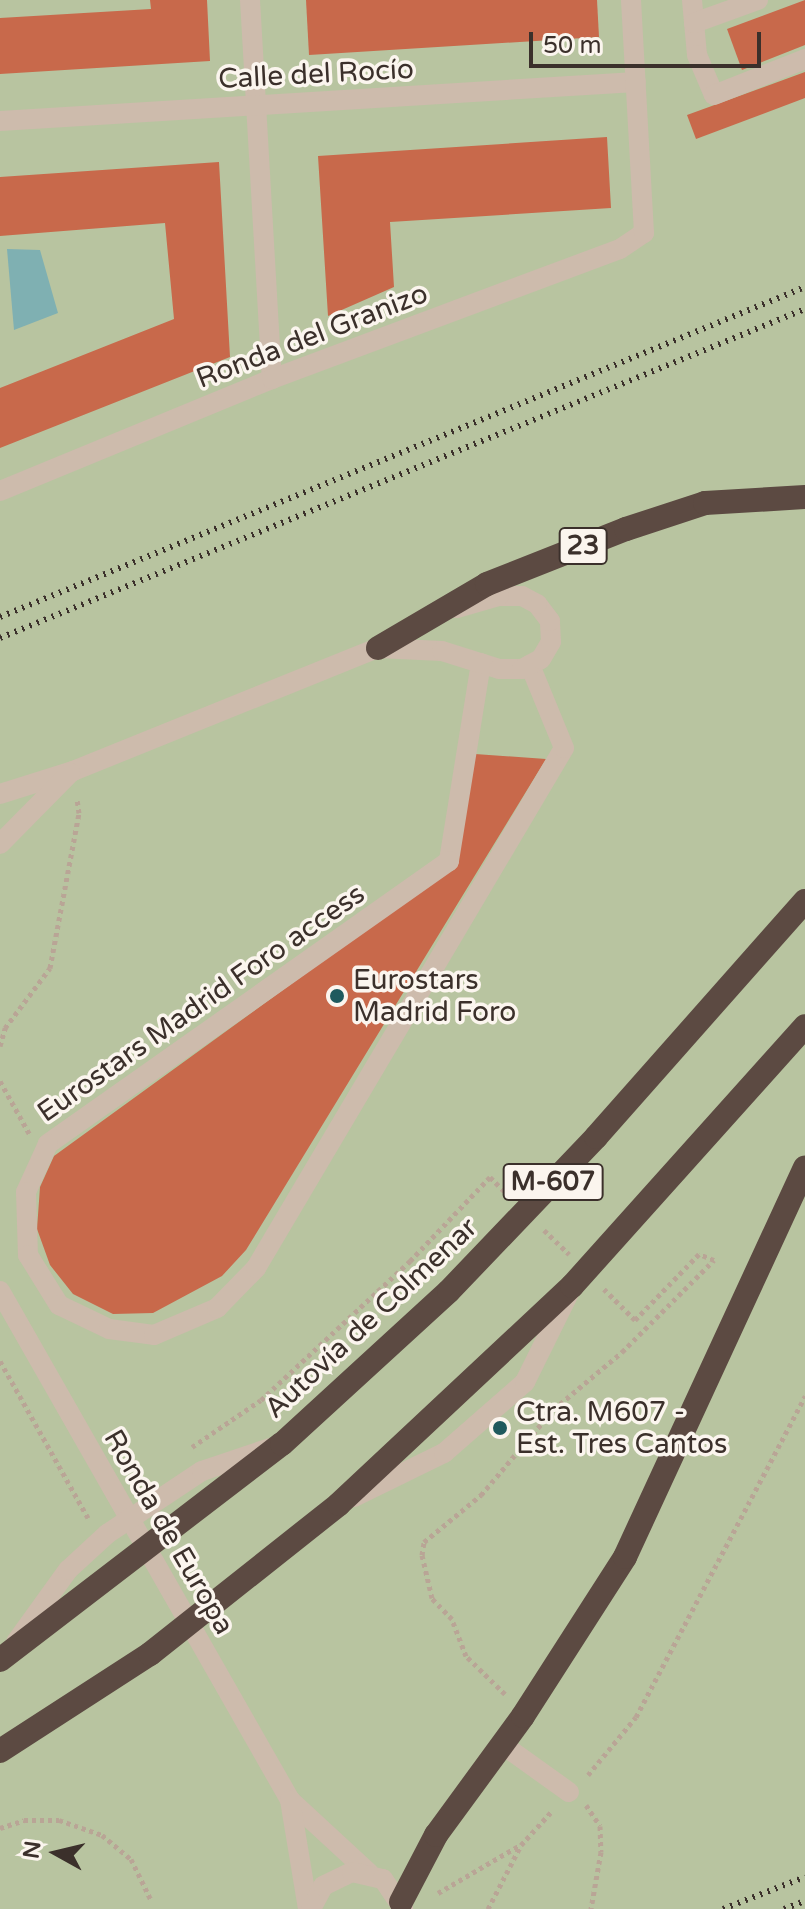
<!DOCTYPE html>
<meta charset="utf-8">
<style>
body{margin:0}
#map{position:relative;width:805px;height:1909px;overflow:hidden;background:#f4ebe1;font-family:"Varela Round",sans-serif}
div>[style]{position:absolute}
[style*='--x']{left:calc(var(--x)*1px);top:calc(var(--y)*1px);width:calc(var(--w)*1px);rotate:calc(var(--a)*1deg)}
.green>*{inset:0;background:#b8c4a0}
.water>*{inset:0;background:#7fb0b2}
.building>*{inset:0;background:#c8694b}
.path>*{height:5px;margin-top:-2.5px;transform-origin:0;background:repeating-linear-gradient(90deg,#b9a596 0 4px,transparent 0 8px)}
.minor>*{height:20px;margin:-10px;padding:0 10px;transform-origin:10px;border-radius:10px;background:#cdbbac}
.highway>*{height:24px;margin:-12px;padding:0 12px;transform-origin:12px;border-radius:12px;background:#5c4a42}
.rail>*{height:6px;margin-top:-3px;transform-origin:0;background:repeating-linear-gradient(90deg,#3b302b 0 2px,transparent 0 8px)}
.dots>*{width:22px;height:22px;translate:-50% -50%;box-sizing:border-box;border:4px solid #fbf5ee;border-radius:50%}
span{translate:-50% -50%;white-space:nowrap;text-align:center;line-height:1.15;-webkit-text-stroke:7px #fbf5ee;paint-order:stroke}
.shield-label span{padding:2px 6px;background:#fbf5ee;border:2px solid;border-radius:6px;-webkit-text-stroke-width:0}
.shield-label{font-size:26px;color:#3b302b;font-weight:700}
.street-label{font-size:28px;color:#3b302b}
.poi-label{font-size:28px;color:#3b302b}
.left{translate:0 -50%;text-align:left}
.north{position:absolute;left:16px;top:1813px;width:80px;height:80px;-webkit-text-stroke:6px #fbf5ee;paint-order:stroke;rotate:278deg;font-size:22px;font-weight:700;line-height:32px;text-align:center;color:#3b302b}
.north::after{content:'';display:block;margin:auto;width:28px;height:36px;background:#3b302b;clip-path:polygon(50% 0,100% 100%,50% 72%,0 100%)}
.scale{position:absolute;left:529px;top:32px;width:232px;height:36px;box-sizing:border-box;border:4px solid #3b302b;border-top:0;padding-left:10px;font-size:24px;line-height:28px;white-space:nowrap;color:#3b302b;-webkit-text-stroke:6px #fbf5ee;paint-order:stroke}
</style>
<div id="map">
<div class="green">
<i style="clip-path:polygon(0 0,805px 0,805px 1909px,0 1909px)"></i>
</div>
<div class="water">
<i style="clip-path:polygon(7px 249px,40px 250px,58px 313px,14px 330px)"></i>
</div>
<div class="building">
<i style="clip-path:polygon(150px 0,207px 0,210px 61px,0 74px,0 18px,151px 9px)"></i>
<i style="clip-path:polygon(306px 0,597px 0,599px 37px,309px 55px)"></i>
<i style="clip-path:polygon(805px 0,805px 45px,742px 70px,727px 29px)"></i>
<i style="clip-path:polygon(805px 72px,805px 98px,696px 139px,687px 115px)"></i>
<i style="clip-path:polygon(607px 137px,611px 208px,390px 222px,394px 287px,328px 316px,318px 156px)"></i>
<i style="clip-path:polygon(219px 162px,230px 357px,0 448px,0 388px,174px 319px,165px 223px,0 236px,0 177px)"></i>
<i style="clip-path:polygon(475px 754px,546px 759px,246px 1250px,222px 1276px,153px 1313px,113px 1314px,73px 1294px,50px 1265px,37px 1229px,40px 1187px,54px 1156px,454px 866px)"></i>
</div>
<div class="path">
<i style="--x:0;--y:1046;--w:19;--a:-74"></i>
<i style="--x:5;--y:1028;--w:75;--a:-53.1"></i>
<i style="--x:50;--y:968;--w:158;--a:-79.4"></i>
<i style="--x:79;--y:813;--w:14;--a:-98"></i>
<i style="--x:0;--y:1081;--w:60;--a:60.9"></i>
<i style="--x:544;--y:1230;--w:35;--a:44"></i>
<i style="--x:0;--y:1361;--w:180;--a:60.7"></i>
<i style="--x:192;--y:1447;--w:83;--a:-34.3"></i>
<i style="--x:261;--y:1400;--w:204;--a:-43"></i>
<i style="--x:410;--y:1261;--w:116;--a:-46.4"></i>
<i style="--x:490;--y:1177;--w:23;--a:45"></i>
<i style="--x:505;--y:1694;--w:54;--a:-135.7"></i>
<i style="--x:466;--y:1656;--w:40;--a:-111"></i>
<i style="--x:452;--y:1619;--w:29;--a:-134"></i>
<i style="--x:432;--y:1598;--w:44;--a:-103.1"></i>
<i style="--x:422;--y:1555;--w:13;--a:-81"></i>
<i style="--x:424;--y:1542;--w:74;--a:-39.5"></i>
<i style="--x:481;--y:1495;--w:113;--a:-49.7"></i>
<i style="--x:554;--y:1409;--w:89;--a:-40"></i>
<i style="--x:622;--y:1352;--w:130;--a:-45"></i>
<i style="--x:714;--y:1260;--w:16;--a:-158"></i>
<i style="--x:699;--y:1254;--w:92;--a:134.1"></i>
<i style="--x:635;--y:1320;--w:44;--a:-135"></i>
<i style="--x:588;--y:1775;--w:75;--a:-50.4"></i>
<i style="--x:636;--y:1717;--w:363;--a:-62.2"></i>
<i style="--x:586;--y:1805;--w:25;--a:56"></i>
<i style="--x:600;--y:1826;--w:26;--a:88"></i>
<i style="--x:601;--y:1852;--w:58;--a:100"></i>
<i style="--x:0;--y:1828;--w:25;--a:-18"></i>
<i style="--x:24;--y:1820;--w:35;--a:0"></i>
<i style="--x:59;--y:1820;--w:46;--a:19.2"></i>
<i style="--x:102;--y:1835;--w:38;--a:40"></i>
<i style="--x:131;--y:1859;--w:46;--a:64"></i>
<i style="--x:438;--y:1893;--w:95;--a:-30.3"></i>
<i style="--x:488;--y:1909;--w:72;--a:-62.7"></i>
<i style="--x:521;--y:1845;--w:46;--a:-47.6"></i>
</div>
<div class="minor">
<i style="--x:250;--y:0;--w:380;--a:86.7"></i>
<i style="--x:692;--y:0;--w:55;--a:84.8"></i>
<i style="--x:697;--y:55;--w:43;--a:67"></i>
<i style="--x:714;--y:95;--w:98;--a:-21.6"></i>
<i style="--x:694;--y:23;--w:68;--a:-19.8"></i>
<i style="--x:0;--y:121;--w:637;--a:-3.51"></i>
<i style="--x:0;--y:491;--w:294;--a:-22.4"></i>
<i style="--x:272;--y:379;--w:371;--a:-20.5"></i>
<i style="--x:620;--y:249;--w:29;--a:-34"></i>
<i style="--x:644;--y:233;--w:233;--a:-93.2"></i>
<i style="--x:481;--y:663;--w:201;--a:99.2"></i>
<i style="--x:449;--y:861;--w:491;--a:144.8"></i>
<i style="--x:48;--y:1144;--w:53;--a:114.6"></i>
<i style="--x:26;--y:1192;--w:63;--a:88.2"></i>
<i style="--x:28;--y:1255;--w:59;--a:58.2"></i>
<i style="--x:59;--y:1305;--w:55;--a:25.6"></i>
<i style="--x:109;--y:1329;--w:45;--a:7.6"></i>
<i style="--x:154;--y:1335;--w:69;--a:-23.2"></i>
<i style="--x:217;--y:1308;--w:56;--a:-45.7"></i>
<i style="--x:256;--y:1268;--w:604;--a:-59.36"></i>
<i style="--x:564;--y:748;--w:90;--a:-112.3"></i>
<i style="--x:0;--y:794;--w:77;--a:-17.5"></i>
<i style="--x:73;--y:771;--w:329;--a:-22"></i>
<i style="--x:378;--y:648;--w:64;--a:2.7"></i>
<i style="--x:442;--y:651;--w:60;--a:17.5"></i>
<i style="--x:499;--y:669;--w:23;--a:0"></i>
<i style="--x:522;--y:669;--w:21;--a:-28"></i>
<i style="--x:541;--y:659;--w:20;--a:-60"></i>
<i style="--x:551;--y:642;--w:21;--a:-93"></i>
<i style="--x:550;--y:621;--w:21;--a:-127"></i>
<i style="--x:537;--y:604;--w:17;--a:-152"></i>
<i style="--x:522;--y:596;--w:23;--a:180"></i>
<i style="--x:499;--y:596;--w:44;--a:164.1"></i>
<i style="--x:0;--y:844;--w:100;--a:-45.4"></i>
<i style="--x:0;--y:1291;--w:586;--a:60.33"></i>
<i style="--x:290;--y:1800;--w:108;--a:42.7"></i>
<i style="--x:354;--y:1497;--w:100;--a:-26.1"></i>
<i style="--x:444;--y:1453;--w:108;--a:-41.2"></i>
<i style="--x:525;--y:1382;--w:99;--a:-63.7"></i>
<i style="--x:16;--y:1642;--w:89;--a:-54.2"></i>
<i style="--x:68;--y:1570;--w:53;--a:-42.7"></i>
<i style="--x:107;--y:1534;--w:114;--a:-33.6"></i>
<i style="--x:202;--y:1471;--w:72;--a:-18.7"></i>
<i style="--x:503;--y:1745;--w:81;--a:35.5"></i>
<i style="--x:290;--y:1800;--w:110;--a:80.6"></i>
<i style="--x:311;--y:1909;--w:26;--a:-62"></i>
<i style="--x:323;--y:1886;--w:32;--a:-26"></i>
<i style="--x:352;--y:1872;--w:32;--a:13"></i>
<i style="--x:383;--y:1879;--w:36;--a:56"></i>
</div>
<div class="highway">
<i style="--x:378;--y:648;--w:126;--a:-30.4"></i>
<i style="--x:487;--y:584;--w:149;--a:-21.6"></i>
<i style="--x:626;--y:529;--w:83;--a:-18.2"></i>
<i style="--x:705;--y:503;--w:100;--a:-3.4"></i>
<i style="--x:0;--y:1660;--w:355;--a:-37.5"></i>
<i style="--x:282;--y:1444;--w:226;--a:-42.5"></i>
<i style="--x:449;--y:1291;--w:213;--a:-46.3"></i>
<i style="--x:596;--y:1137;--w:315;--a:-48.5"></i>
<i style="--x:0;--y:1751;--w:179;--a:-32.9"></i>
<i style="--x:150;--y:1654;--w:241;--a:-38.4"></i>
<i style="--x:339;--y:1504;--w:319;--a:-43.1"></i>
<i style="--x:572;--y:1286;--w:349;--a:-48.1"></i>
<i style="--x:401;--y:1902;--w:76;--a:-62.4"></i>
<i style="--x:436;--y:1835;--w:147;--a:-53.8"></i>
<i style="--x:523;--y:1716;--w:189;--a:-57.3"></i>
<i style="--x:625;--y:1557;--w:429;--a:-65.2"></i>
</div>
<div class="rail">
<i style="--x:0;--y:617;--w:870;--a:-22.29"></i>
<i style="--x:0;--y:638;--w:870;--a:-22.23"></i>
<i style="--x:723;--y:1909;--w:88;--a:-21.3"></i>
<i style="--x:784;--y:1909;--w:22;--a:-21"></i>
</div>
<div class="dots">
<i style="left:337px;top:996px;background:#1f5a5e"></i>
<i style="left:500px;top:1428px;background:#1f5a5e"></i>
</div>
<div class="shield-label">
<span style="left:583px;top:546px">23</span>
<span style="left:553px;top:1182px">M-607</span>
</div>
<div class="street-label">
<span style="left:316px;top:74px;rotate:-3deg">Calle del Rocío</span>
<span style="left:312px;top:336px;rotate:-21deg">Ronda del Granizo</span>
<span style="left:201px;top:1003px;rotate:-35deg">Eurostars Madrid Foro access</span>
<span style="left:371px;top:1318px;rotate:-43deg">Autovía de Colmenar</span>
<span style="left:169px;top:1532px;rotate:60deg">Ronda de Europa</span>
</div>
<div class="poi-label">
<span class="left" style="left:353px;top:996px">Eurostars<br>Madrid Foro</span>
<span class="left" style="left:516px;top:1428px">Ctra. M607 -<br>Est. Tres Cantos</span>
</div>
<div class="north">N</div>
<div class="scale">50 m</div>
</div>
